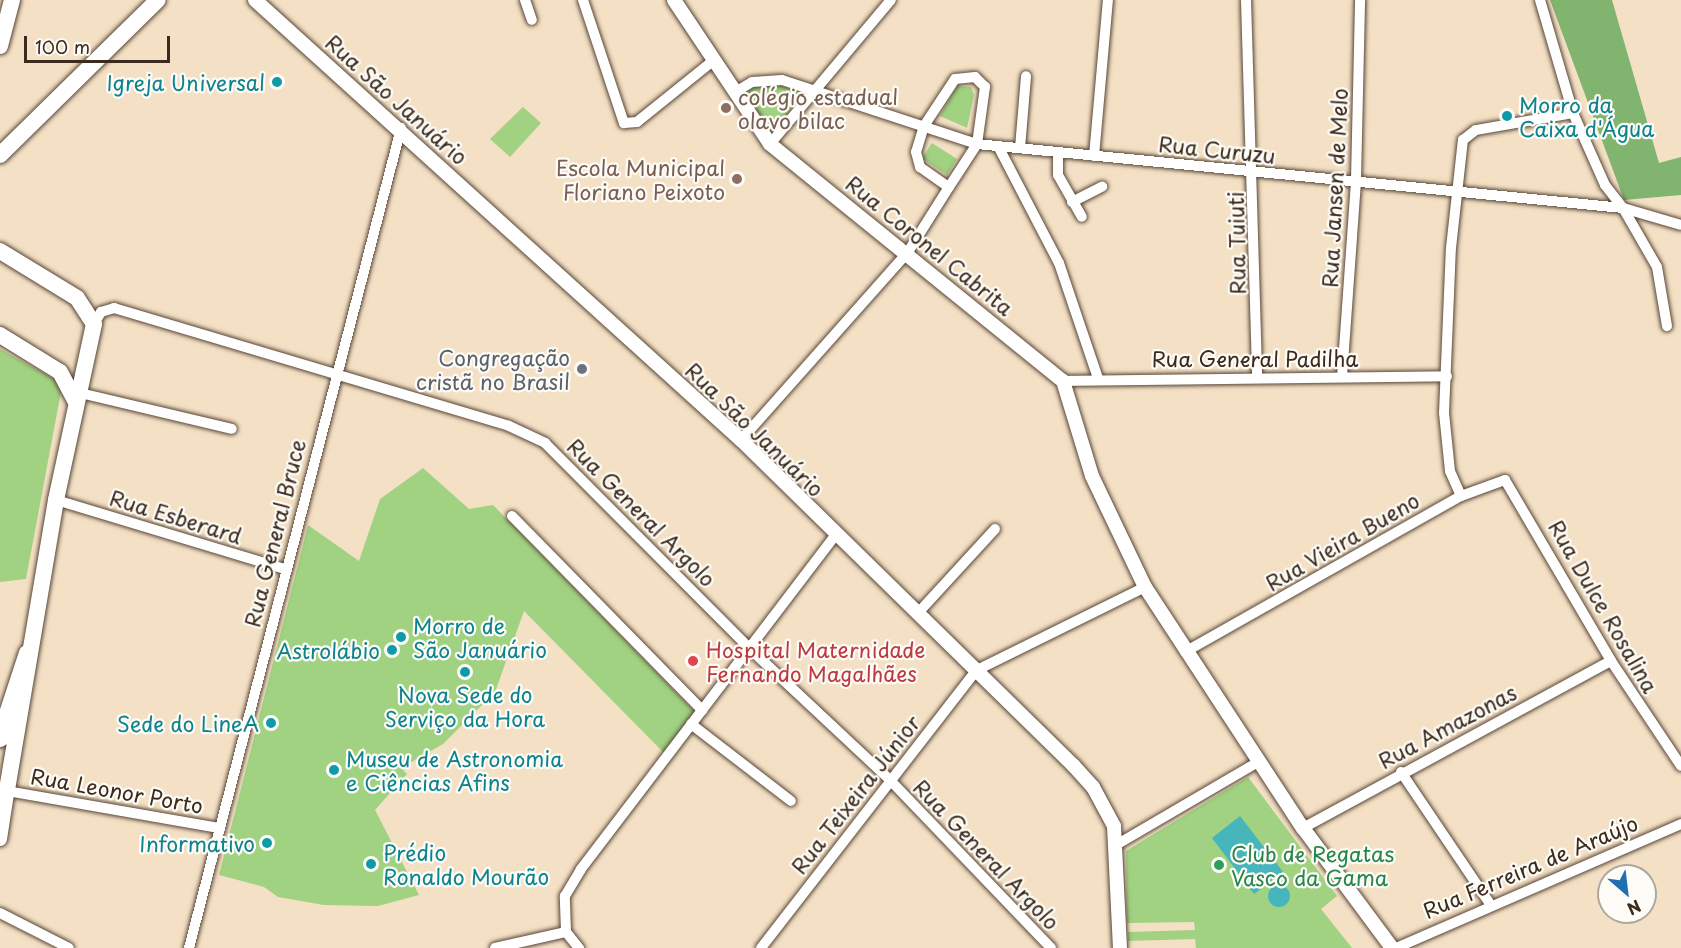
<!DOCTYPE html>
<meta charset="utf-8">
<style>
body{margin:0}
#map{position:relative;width:1681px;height:948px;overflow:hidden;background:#f4e0c4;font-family:"Playpen Sans",sans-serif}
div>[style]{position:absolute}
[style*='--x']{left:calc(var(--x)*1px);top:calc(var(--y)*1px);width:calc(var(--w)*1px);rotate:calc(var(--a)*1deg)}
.green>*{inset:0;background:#a0d281}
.forest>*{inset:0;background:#80b46f}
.water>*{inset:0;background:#46b5bc}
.round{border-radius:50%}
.roads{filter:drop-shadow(0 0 2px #574537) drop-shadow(0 0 2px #574537)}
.street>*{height:10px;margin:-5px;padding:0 5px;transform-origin:5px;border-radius:5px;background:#fff}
.secondary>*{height:14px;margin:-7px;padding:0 7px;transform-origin:7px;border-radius:7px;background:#fff}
.primary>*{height:16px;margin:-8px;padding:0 8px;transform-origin:8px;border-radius:8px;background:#fff}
.highway>*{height:18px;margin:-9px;padding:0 9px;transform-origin:9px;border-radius:9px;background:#fff}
.dots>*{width:16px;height:16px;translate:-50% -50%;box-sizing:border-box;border:3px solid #fdfcf7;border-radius:50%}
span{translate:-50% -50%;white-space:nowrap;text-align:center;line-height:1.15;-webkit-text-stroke:4.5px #fdfcf7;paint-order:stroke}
.culture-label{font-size:21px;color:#0d838f}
.right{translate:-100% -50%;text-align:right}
.left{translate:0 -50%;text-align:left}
.education-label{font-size:21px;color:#785e54}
.street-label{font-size:21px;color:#3b2a1e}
.worship-label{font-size:21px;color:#5b616d}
.health-label{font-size:21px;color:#be3a42}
.leisure-label{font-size:21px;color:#27864d}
.north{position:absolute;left:1597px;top:864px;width:60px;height:60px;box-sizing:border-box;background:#fdfcf7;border:2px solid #afa8a0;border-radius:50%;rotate:152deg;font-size:16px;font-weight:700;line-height:24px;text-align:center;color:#3b2a1e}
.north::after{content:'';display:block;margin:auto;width:21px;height:27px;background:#1f6fb2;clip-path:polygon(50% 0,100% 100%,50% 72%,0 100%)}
.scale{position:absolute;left:24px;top:36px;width:146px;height:27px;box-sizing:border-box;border:3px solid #3b2a1e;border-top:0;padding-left:8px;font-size:18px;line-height:21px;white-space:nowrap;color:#3b2a1e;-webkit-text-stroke:4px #fdfcf7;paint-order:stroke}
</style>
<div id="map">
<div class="green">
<i style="clip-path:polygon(763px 83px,793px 86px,800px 97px,773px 131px,766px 130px,768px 118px,758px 117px,745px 96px,746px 90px)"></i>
<i style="clip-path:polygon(957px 86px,971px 87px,974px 95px,967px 128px,940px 116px)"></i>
<i style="clip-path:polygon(523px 107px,541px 123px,510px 157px,490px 139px)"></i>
<i style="clip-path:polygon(932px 143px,957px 159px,947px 175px,922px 158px)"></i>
<i style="clip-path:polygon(0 349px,56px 380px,61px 392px,26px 579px,0 582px)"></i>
<i style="clip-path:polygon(423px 468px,469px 509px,493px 505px,696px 713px,665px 754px,524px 611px,495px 692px,443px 744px,401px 768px,407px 774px,375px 810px,419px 895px,378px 906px,324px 905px,278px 897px,264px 887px,219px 875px,308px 525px,359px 561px,380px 499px)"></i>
<i style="clip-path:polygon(1248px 777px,1337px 896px,1321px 909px,1352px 948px,1196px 948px,1195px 939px,1128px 941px,1128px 932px,1195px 930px,1194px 922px,1127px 923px,1126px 851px)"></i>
</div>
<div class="forest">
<i style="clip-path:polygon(1550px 0,1612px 0,1659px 163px,1681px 157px,1681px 195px,1624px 200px)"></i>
</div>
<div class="water">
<i style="clip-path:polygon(1240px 816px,1283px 872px,1254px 894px,1212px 838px)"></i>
<i class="round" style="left:1268px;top:885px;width:22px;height:22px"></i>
</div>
<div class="roads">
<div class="street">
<i style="--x:525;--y:0;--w:21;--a:71"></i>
<i style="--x:583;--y:0;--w:130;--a:71.6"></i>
<i style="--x:624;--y:123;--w:13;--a:-4"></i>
<i style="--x:637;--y:122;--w:99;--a:-38.8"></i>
<i style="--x:1246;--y:0;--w:378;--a:88.3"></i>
<i style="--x:1540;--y:0;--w:118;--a:73.7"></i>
<i style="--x:1573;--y:113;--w:79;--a:66"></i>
<i style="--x:1605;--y:185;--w:29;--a:52"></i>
<i style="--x:1623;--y:208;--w:60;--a:16.3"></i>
<i style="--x:737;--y:91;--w:17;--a:-31"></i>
<i style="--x:752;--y:82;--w:30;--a:-4"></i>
<i style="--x:782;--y:80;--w:205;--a:18.2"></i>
<i style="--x:977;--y:144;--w:649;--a:5.66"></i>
<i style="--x:1623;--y:208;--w:68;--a:60"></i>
<i style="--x:1657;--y:267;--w:60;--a:80.4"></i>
<i style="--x:770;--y:144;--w:188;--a:-50"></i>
<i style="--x:998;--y:146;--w:132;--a:62.5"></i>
<i style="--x:1059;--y:263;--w:121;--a:71.3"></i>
<i style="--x:1020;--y:148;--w:72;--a:-85.2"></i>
<i style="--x:1058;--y:152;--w:23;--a:90"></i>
<i style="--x:1058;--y:175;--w:48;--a:60.3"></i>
<i style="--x:1094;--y:156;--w:157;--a:-84.9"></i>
<i style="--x:1072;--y:202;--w:34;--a:-27"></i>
<i style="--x:94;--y:324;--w:14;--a:-60"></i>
<i style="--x:101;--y:312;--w:14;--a:-17"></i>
<i style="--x:114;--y:308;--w:412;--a:16.6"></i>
<i style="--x:509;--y:426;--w:40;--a:25"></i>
<i style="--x:545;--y:443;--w:288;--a:45.1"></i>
<i style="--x:748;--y:647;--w:193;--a:43.1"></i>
<i style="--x:889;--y:779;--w:234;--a:46.2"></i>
<i style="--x:1342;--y:377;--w:197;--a:-85.9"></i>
<i style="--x:1356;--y:180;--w:180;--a:-88.7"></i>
<i style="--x:1063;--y:381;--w:384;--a:-0.7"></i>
<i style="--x:76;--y:392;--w:160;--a:13.3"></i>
<i style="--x:741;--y:440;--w:251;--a:-48.4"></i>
<i style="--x:908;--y:252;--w:77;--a:-57.8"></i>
<i style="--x:949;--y:187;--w:51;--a:-56.9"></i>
<i style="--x:977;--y:144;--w:58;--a:-82"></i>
<i style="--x:985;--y:87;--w:14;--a:-135"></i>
<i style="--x:975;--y:77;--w:20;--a:174"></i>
<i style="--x:955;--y:79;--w:56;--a:123.4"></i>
<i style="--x:924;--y:126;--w:27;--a:107"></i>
<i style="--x:916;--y:152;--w:16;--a:75"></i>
<i style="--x:920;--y:167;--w:35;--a:35"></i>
<i style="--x:1461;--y:496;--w:27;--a:-114"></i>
<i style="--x:1450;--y:471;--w:58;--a:-95.9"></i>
<i style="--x:1444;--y:413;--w:165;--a:-87.6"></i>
<i style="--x:1451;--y:248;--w:109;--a:-83.7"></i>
<i style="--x:1463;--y:140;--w:16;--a:-38"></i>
<i style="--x:1476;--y:130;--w:98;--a:-9.9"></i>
<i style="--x:56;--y:500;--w:239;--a:16.8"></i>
<i style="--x:512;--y:516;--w:272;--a:45.6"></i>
<i style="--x:918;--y:613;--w:114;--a:-47.5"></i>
<i style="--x:1185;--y:652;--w:317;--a:-29.5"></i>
<i style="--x:1461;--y:496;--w:47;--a:-20"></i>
<i style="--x:1505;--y:480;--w:210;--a:59.6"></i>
<i style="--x:1611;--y:661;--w:126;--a:56.3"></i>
<i style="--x:691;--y:724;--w:126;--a:37.6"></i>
<i style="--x:1401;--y:772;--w:159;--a:56"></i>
<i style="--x:7;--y:791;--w:216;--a:9.9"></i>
<i style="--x:1303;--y:828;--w:350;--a:-28.5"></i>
<i style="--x:1116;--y:845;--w:164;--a:-30.3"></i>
<i style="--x:0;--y:913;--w:77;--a:26.9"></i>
<i style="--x:566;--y:932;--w:36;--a:-92"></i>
<i style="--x:565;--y:896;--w:31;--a:-59"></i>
<i style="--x:581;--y:869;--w:420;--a:-52.7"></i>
<i style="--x:566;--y:932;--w:21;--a:51"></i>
<i style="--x:189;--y:948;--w:847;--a:-75.5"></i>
<i style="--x:495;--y:948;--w:73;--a:-12.7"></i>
<i style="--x:761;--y:948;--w:352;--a:-52.2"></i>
<i style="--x:977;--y:670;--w:187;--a:-26.3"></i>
<i style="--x:1396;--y:948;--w:311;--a:-23.5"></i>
</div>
<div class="secondary">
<i style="--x:255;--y:0;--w:656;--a:42.16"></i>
<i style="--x:741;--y:440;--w:465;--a:44.4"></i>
<i style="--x:1073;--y:765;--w:30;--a:48"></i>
<i style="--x:1093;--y:787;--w:44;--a:61.7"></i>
<i style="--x:1114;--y:826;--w:122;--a:87.2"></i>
<i style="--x:674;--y:0;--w:173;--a:56.3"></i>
<i style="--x:770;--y:144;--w:377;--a:39"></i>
<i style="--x:1063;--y:381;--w:99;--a:73"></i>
<i style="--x:1092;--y:476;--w:123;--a:64.5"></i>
<i style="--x:1145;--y:587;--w:288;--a:56.8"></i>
<i style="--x:1303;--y:828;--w:149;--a:53.4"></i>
<i style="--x:0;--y:839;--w:46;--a:-81.2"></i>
</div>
<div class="primary">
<i style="--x:0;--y:46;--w:48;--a:-75.4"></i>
<i style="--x:0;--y:155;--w:221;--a:-44.5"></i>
<i style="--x:0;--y:251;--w:90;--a:31.4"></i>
<i style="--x:77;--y:298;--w:31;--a:57"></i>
<i style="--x:94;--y:324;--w:180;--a:102.2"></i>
<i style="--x:56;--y:500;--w:295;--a:99.6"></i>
<i style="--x:7;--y:791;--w:16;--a:117"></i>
<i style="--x:0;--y:335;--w:70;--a:31.7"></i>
<i style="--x:60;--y:372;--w:32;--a:62"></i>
</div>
<div class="highway">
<i style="--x:0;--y:738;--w:89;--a:-71.8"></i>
</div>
</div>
<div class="dots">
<i style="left:277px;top:82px;background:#0f9aa8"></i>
<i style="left:726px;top:108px;background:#8d6e63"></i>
<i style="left:1507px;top:116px;background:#0f9aa8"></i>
<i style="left:737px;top:179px;background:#8d6e63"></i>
<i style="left:582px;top:369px;background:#6b7280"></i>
<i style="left:401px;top:637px;background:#0f9aa8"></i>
<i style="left:392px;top:650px;background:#0f9aa8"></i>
<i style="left:693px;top:661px;background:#e0444e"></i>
<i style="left:465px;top:672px;background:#0f9aa8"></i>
<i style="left:271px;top:723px;background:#0f9aa8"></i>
<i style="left:334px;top:770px;background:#0f9aa8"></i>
<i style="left:267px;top:843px;background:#0f9aa8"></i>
<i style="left:371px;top:864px;background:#0f9aa8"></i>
<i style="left:1219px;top:865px;background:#2e9e5b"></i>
</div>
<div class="culture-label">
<span class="right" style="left:265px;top:82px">Igreja Universal</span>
<span class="left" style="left:1519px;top:116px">Morro da<br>Caixa d'Água</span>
<span class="left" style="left:413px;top:637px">Morro de<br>São Januário</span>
<span class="right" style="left:380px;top:650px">Astrolábio</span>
<span style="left:465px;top:706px">Nova Sede do<br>Serviço da Hora</span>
<span class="right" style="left:259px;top:723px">Sede do LineA</span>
<span class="left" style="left:346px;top:770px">Museu de Astronomia<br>e Ciências Afins</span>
<span class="right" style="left:255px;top:843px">Informativo</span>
<span class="left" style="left:383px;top:864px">Prédio<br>Ronaldo Mourão</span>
</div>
<div class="education-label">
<span class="left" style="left:738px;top:108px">colégio estadual<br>olavo bilac</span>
<span class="right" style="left:725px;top:179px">Escola Municipal<br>Floriano Peixoto</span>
</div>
<div class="street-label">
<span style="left:397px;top:99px;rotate:42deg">Rua São Januário</span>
<span style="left:1217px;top:149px;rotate:6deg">Rua Curuzu</span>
<span style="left:1334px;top:188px;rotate:-87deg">Rua Jansen de Melo</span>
<span style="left:1236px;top:243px;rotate:-91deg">Rua Tuiuti</span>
<span style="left:930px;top:245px;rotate:39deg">Rua Coronel Cabrita</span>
<span style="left:1255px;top:358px">Rua General Padilha</span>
<span style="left:755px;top:429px;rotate:44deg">Rua São Januário</span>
<span style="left:642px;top:512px;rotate:45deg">Rua General Argolo</span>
<span style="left:176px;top:516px;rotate:17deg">Rua Esberard</span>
<span style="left:274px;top:533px;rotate:-76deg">Rua General Bruce</span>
<span style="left:1342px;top:541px;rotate:-30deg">Rua Vieira Bueno</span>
<span style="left:1604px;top:606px;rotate:60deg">Rua Dulce Rosalina</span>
<span style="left:1447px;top:726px;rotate:-28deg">Rua Amazonas</span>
<span style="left:117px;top:790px;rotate:10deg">Rua Leonor Porto</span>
<span style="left:855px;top:794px;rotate:-52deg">Rua Teixeira Júnior</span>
<span style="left:987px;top:854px;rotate:46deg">Rua General Argolo</span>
<span style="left:1530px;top:866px;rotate:-23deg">Rua Ferreira de Araújo</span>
</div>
<div class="worship-label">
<span class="right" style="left:570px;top:369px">Congregação<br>cristã no Brasil</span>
</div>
<div class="health-label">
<span class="left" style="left:706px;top:661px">Hospital Maternidade<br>Fernando Magalhães</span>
</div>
<div class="leisure-label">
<span class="left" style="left:1231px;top:865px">Club de Regatas<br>Vasco da Gama</span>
</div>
<div class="north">N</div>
<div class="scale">100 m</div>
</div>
